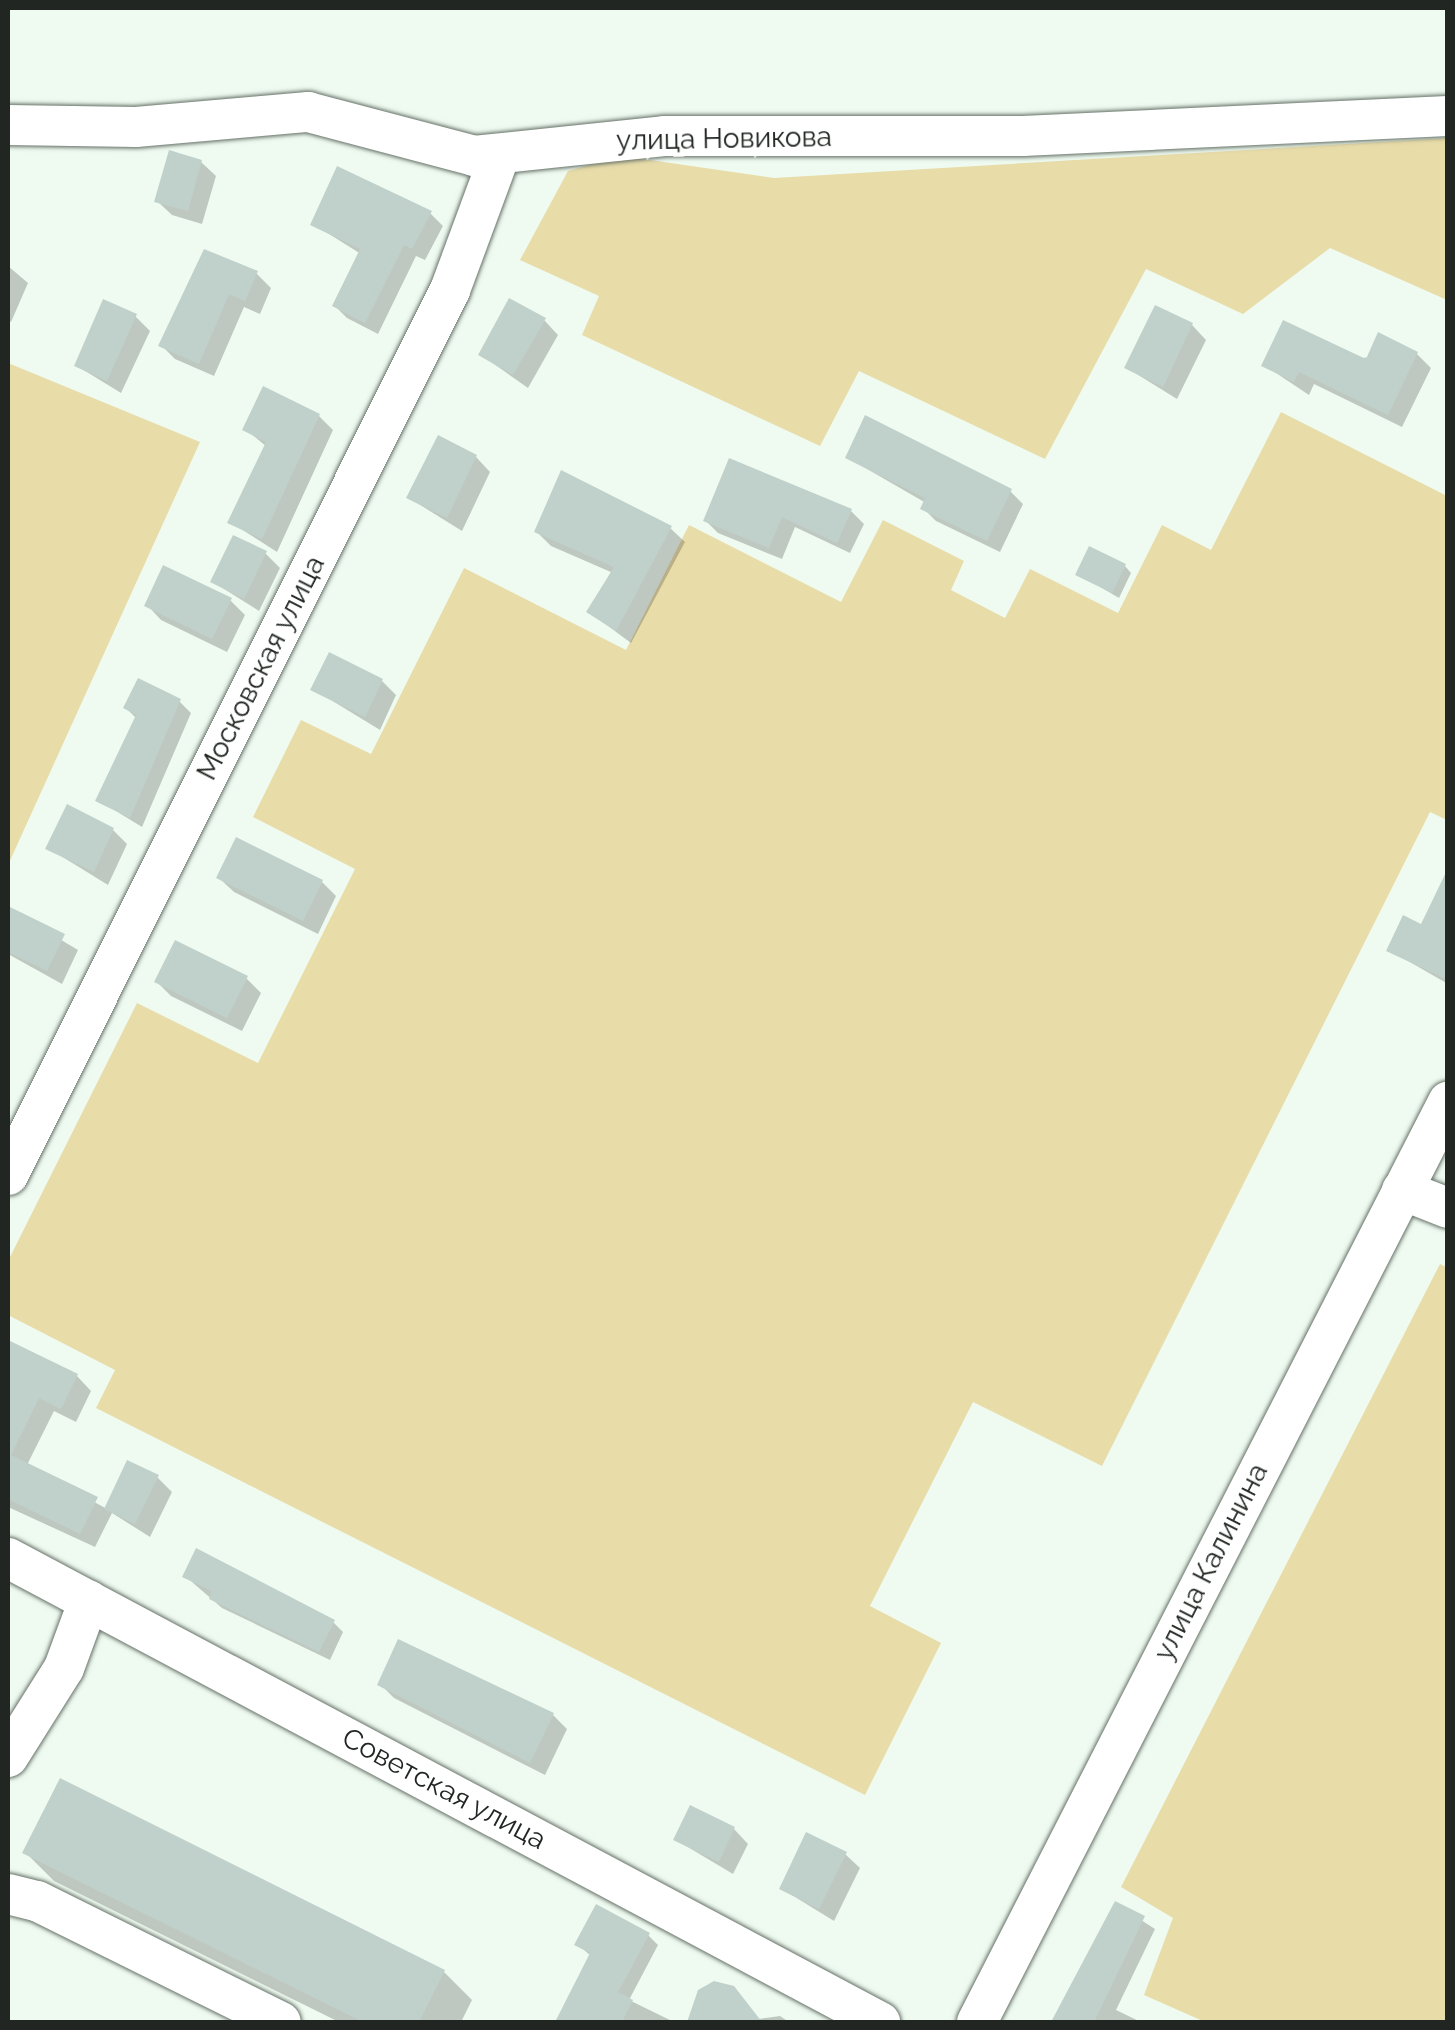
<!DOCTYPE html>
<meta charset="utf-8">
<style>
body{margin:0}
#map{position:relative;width:1455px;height:2030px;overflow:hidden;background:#effbf1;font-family:Raleway,sans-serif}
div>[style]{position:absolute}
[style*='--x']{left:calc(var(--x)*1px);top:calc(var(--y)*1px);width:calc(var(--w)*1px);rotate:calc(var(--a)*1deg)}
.green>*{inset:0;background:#e8dca9}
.shadow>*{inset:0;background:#0003}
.building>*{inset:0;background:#c0d1cc}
.roads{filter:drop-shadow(0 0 2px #667168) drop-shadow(0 0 2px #667168)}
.minor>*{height:40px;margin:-20px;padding:0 20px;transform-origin:20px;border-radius:20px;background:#fff}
span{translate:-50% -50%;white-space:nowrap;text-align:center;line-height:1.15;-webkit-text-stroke:9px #fff;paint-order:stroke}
.street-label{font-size:28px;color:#212622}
.frame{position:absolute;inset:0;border:10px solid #212622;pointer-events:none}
</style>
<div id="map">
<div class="green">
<i style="clip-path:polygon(1447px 138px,1447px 300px,1330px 248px,1243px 314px,1146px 269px,1045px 459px,859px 371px,820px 446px,582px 335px,599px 296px,520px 260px,568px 171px,622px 156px,774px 178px)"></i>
<i style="clip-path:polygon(8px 363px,200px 442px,8px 865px)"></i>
<i style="clip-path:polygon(1281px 412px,1447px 496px,1447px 820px,1430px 812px,1102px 1466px,973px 1402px,870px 1606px,941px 1643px,865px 1795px,96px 1408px,115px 1370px,8px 1315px,8px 1261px,137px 1003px,258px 1063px,355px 869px,253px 817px,301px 720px,371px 754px,464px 568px,626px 650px,689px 525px,841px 602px,883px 520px,964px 561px,951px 590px,1005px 618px,1030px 569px,1118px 613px,1162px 525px,1211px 550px)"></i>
<i style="clip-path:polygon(1440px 1264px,1448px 1268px,1447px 2022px,1205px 2022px,1144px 1995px,1173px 1918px,1121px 1887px)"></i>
</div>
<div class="shadow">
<i style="clip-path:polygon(201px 162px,216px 176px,202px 224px,172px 215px,157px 201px)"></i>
<i style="clip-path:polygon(430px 213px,443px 226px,425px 260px,416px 256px,378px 334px,347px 318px,335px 306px,361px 254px,313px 224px)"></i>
<i style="clip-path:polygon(8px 266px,28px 283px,11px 322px,8px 320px)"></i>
<i style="clip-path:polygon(256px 273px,271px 288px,260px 314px,244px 307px,214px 376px,175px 359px,161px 345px)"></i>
<i style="clip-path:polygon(135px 316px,150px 331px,121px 393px,77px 366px)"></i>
<i style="clip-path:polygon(544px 320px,558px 335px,528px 388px,481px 355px)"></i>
<i style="clip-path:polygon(1192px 325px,1206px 340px,1177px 399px,1127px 368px)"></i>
<i style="clip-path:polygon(1417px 354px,1431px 368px,1402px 427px,1314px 384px,1309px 395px,1264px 365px)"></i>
<i style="clip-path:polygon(319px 416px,333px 430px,277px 552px,230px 522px,267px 447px,245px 429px)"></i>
<i style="clip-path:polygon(476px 457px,490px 472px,462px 531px,409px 498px)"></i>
<i style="clip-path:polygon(848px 458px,1010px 491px,1023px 504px,1000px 552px,936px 521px,923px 508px,926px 503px)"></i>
<i style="clip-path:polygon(730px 462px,851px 511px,864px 524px,850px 553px,795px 527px,782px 559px,718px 533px,706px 521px)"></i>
<i style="clip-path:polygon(670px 528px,685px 542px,631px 643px,589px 612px,613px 573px,551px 546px,537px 532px)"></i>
<i style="clip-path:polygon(265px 553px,280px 568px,259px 611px,213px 582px)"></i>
<i style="clip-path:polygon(1125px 566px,1131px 573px,1119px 598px,1078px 574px)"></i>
<i style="clip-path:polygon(230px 600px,245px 615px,227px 652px,161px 620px,147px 605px)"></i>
<i style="clip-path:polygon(382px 681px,396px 695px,380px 730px,313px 689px)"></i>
<i style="clip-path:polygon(179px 701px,191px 713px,142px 827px,98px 800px,137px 719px,126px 708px)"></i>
<i style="clip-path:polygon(113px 830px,127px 844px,108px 885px,48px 848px)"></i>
<i style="clip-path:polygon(1448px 874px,1448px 984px,1389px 950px,1422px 927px)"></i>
<i style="clip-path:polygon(219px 878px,322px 882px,336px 896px,318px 934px,234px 892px)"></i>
<i style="clip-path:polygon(16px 913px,78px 950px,62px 984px,8px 954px)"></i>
<i style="clip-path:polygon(246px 978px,261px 993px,242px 1031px,171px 996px,157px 982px)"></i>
<i style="clip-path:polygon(8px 1343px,77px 1376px,91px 1391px,76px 1422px,54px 1411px,27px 1465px,107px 1509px,157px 1477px,172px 1492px,150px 1537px,112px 1513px,95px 1547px,8px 1507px)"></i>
<i style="clip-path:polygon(185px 1576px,333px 1622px,343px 1632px,330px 1660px,222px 1608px)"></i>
<i style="clip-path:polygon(380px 1684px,553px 1715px,567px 1729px,545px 1775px,394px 1698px)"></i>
<i style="clip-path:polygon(734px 1829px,748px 1844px,733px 1874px,676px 1840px)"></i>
<i style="clip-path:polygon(25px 1852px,444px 1972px,472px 2000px,461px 2022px,339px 2022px,54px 1881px)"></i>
<i style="clip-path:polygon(845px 1854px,860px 1868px,834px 1921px,782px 1889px)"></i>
<i style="clip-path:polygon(1116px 1904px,1155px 1929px,1116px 2010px,1141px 2022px,1054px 2022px)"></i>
<i style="clip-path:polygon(648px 1935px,658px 1945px,629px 2000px,674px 2022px,556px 2022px,591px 1956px,577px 1944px)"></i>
<i style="clip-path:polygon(700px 1992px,759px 2019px,780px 2016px,789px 2022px,689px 2022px)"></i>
</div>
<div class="building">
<i style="clip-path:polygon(169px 150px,202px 160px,188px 211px,154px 202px)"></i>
<i style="clip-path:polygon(337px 166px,432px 211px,412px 249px,404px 245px,365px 323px,332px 306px,360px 249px,310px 225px)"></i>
<i style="clip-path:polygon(204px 249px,258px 271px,245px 301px,229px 294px,199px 364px,158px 346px)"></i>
<i style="clip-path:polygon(509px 298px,546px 318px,513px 375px,478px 355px)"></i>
<i style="clip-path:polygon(103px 299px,137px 314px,107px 381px,74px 366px)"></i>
<i style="clip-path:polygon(1155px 305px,1193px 323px,1163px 387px,1124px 368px)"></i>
<i style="clip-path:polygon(1283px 320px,1366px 359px,1378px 332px,1418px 352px,1388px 415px,1299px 372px,1294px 382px,1261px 366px)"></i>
<i style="clip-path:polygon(263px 386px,320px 414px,262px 539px,227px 523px,266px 442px,242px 430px)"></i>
<i style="clip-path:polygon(865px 415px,1012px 489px,987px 541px,920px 509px,925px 498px,845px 458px)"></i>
<i style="clip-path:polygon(438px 435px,477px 455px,447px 518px,406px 498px)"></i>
<i style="clip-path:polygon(729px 458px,852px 509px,837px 543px,782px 517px,769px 548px,703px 521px)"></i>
<i style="clip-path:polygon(561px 470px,672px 526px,616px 631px,586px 612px,614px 567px,534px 532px)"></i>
<i style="clip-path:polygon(233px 535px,267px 551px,244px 599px,210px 582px)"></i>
<i style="clip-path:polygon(1089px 546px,1126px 564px,1112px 593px,1075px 575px)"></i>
<i style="clip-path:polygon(163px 565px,232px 598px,212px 639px,144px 606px)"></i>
<i style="clip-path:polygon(329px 652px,383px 679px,365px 717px,310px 690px)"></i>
<i style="clip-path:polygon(138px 678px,181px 699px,130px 818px,95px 801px,136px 715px,123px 708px)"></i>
<i style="clip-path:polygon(67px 804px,114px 828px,94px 872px,45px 849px)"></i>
<i style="clip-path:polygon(236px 837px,323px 880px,303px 921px,216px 878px)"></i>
<i style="clip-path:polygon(1448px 868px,1448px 980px,1386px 951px,1403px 915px,1421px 924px)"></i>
<i style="clip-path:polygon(8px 906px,65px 934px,47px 971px,8px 952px)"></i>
<i style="clip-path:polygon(175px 940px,248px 976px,227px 1018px,154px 982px)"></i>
<i style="clip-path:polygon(8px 1340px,78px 1374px,61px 1409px,39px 1398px,11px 1455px,98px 1497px,80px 1534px,8px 1499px)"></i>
<i style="clip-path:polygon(127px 1460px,159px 1475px,135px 1524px,104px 1509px)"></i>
<i style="clip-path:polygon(196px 1548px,335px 1620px,319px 1652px,209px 1599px,212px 1591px,182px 1577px)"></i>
<i style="clip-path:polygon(398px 1639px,554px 1713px,530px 1763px,377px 1685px)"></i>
<i style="clip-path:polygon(60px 1778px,445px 1970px,419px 2022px,363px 2022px,22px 1853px)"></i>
<i style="clip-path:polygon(690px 1805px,735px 1827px,719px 1862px,673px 1840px)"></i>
<i style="clip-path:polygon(806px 1832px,847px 1852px,819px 1909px,779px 1889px)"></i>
<i style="clip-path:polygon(1115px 1901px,1145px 1916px,1094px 2022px,1051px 2022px)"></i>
<i style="clip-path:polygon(596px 1904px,650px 1933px,618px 1992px,633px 2000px,622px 2022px,555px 2022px,590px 1953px,574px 1945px)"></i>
<i style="clip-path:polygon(714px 1981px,734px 1986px,762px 2022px,687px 2022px,698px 1990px)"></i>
</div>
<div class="roads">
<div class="minor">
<i style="--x:8;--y:125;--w:128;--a:0.9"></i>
<i style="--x:136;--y:127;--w:173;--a:-5"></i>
<i style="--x:308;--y:112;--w:172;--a:14.8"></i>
<i style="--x:474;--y:156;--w:191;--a:-6"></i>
<i style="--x:664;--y:136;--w:359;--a:0"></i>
<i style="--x:1023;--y:136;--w:425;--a:-2.7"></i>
<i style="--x:8;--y:1175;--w:989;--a:-63.46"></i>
<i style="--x:450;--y:290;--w:144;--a:-69.7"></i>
<i style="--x:1402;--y:1190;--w:49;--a:21.4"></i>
<i style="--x:8;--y:1558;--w:988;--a:28.02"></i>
<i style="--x:8;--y:1757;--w:105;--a:-57.8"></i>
<i style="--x:64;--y:1668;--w:72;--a:-69.8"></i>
<i style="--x:8;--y:1894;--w:30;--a:14"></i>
<i style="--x:37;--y:1901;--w:272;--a:26.4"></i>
<i style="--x:977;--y:2022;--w:1034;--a:-62.89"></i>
</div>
</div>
<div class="street-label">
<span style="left:724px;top:139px;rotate:-1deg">улица Новикова</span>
<span style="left:261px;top:668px;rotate:-63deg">Московская улица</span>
<span style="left:1211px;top:1562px;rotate:-63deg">улица Калинина</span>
<span style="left:444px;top:1789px;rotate:28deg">Советская улица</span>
</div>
<div class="frame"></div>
</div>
